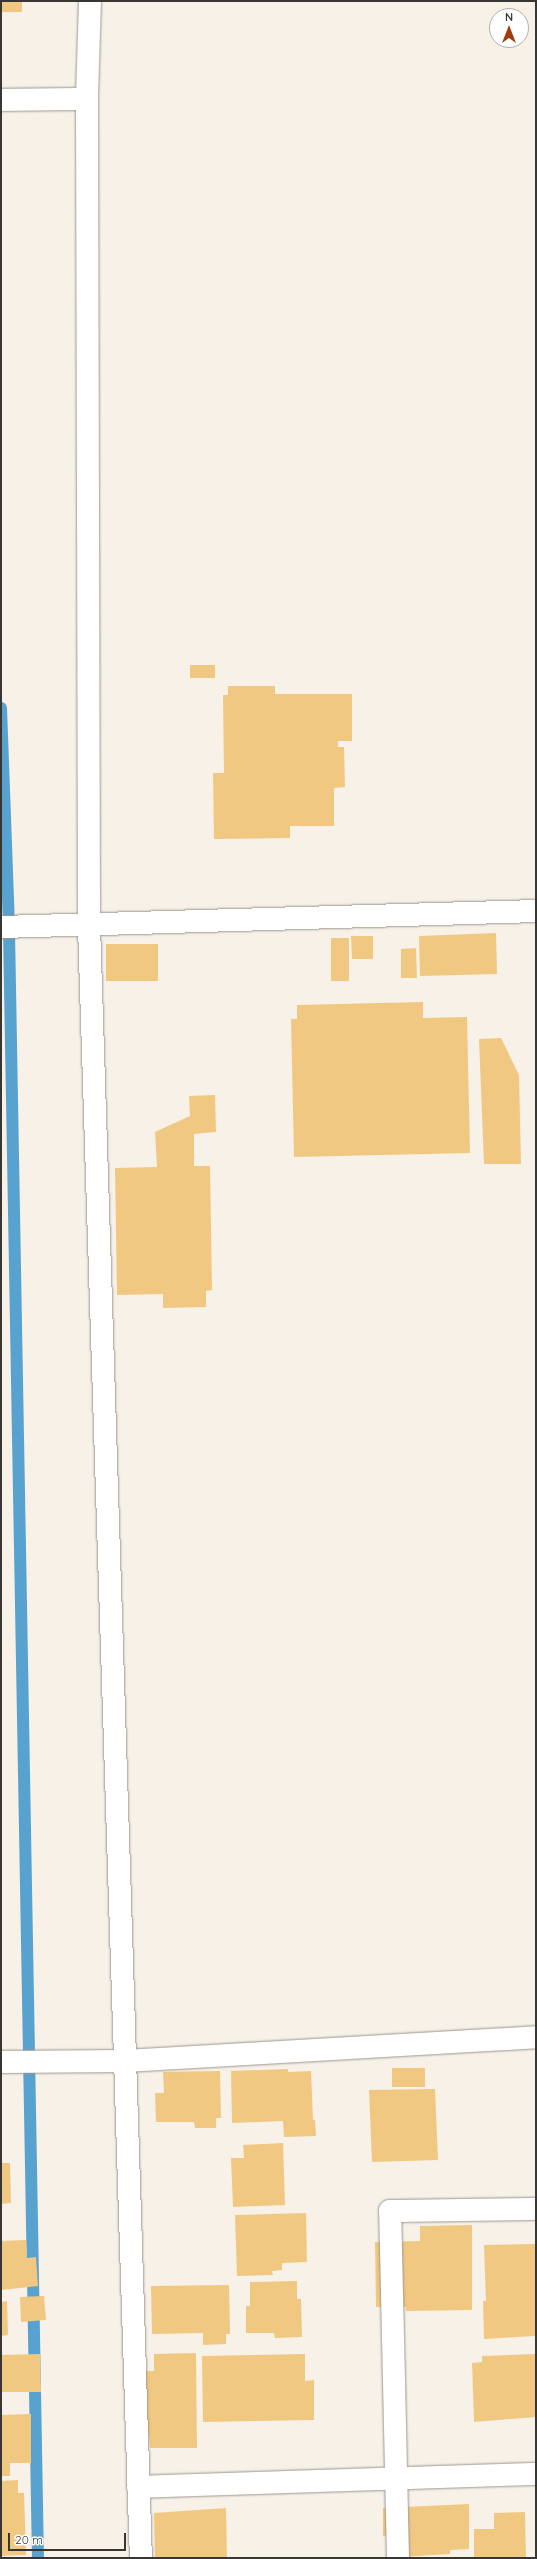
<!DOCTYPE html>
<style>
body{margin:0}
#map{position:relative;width:537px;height:2559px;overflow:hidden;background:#f7f1e8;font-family:Quicksand,sans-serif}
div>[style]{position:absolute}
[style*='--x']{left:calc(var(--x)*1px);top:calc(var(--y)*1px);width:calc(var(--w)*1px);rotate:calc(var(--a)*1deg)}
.stream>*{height:12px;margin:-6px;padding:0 6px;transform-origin:6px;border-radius:6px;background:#58a2cf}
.building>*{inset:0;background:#f1c882}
.roads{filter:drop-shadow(0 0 1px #9c978f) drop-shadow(0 0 1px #9c978f)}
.minor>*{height:22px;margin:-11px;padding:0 11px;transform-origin:11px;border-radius:11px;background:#fff}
span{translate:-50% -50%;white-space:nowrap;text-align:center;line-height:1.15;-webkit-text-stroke:4px #fff;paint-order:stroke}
.frame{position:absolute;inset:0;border:2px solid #383632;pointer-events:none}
.north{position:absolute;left:489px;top:8px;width:40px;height:40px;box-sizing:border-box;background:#fff;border:1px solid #afafad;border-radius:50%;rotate:0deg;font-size:11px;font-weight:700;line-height:16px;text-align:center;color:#383632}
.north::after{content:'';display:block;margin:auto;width:14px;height:18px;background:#a13c0d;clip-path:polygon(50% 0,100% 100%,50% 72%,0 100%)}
.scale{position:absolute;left:8px;top:2533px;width:118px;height:18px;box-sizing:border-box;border:2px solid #383632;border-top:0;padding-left:5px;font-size:12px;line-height:14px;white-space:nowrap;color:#383632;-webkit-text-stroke:3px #fff;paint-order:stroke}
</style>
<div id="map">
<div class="stream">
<i style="--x:1;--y:708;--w:223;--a:87.9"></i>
<i style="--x:9;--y:931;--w:1627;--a:88.98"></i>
</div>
<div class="building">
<i style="clip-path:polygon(1px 1px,22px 1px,22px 12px,1px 12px)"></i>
<i style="clip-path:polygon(190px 665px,215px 665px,215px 678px,190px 678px)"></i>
<i style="clip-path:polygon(228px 686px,275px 686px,275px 694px,352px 694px,352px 741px,338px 741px,338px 747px,344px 747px,345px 787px,334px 788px,334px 826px,290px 826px,290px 838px,214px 839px,213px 773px,224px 773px,223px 695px,228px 695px)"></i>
<i style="clip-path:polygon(496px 933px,497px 974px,420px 976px,419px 936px)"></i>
<i style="clip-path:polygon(351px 936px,373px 936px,373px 959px,352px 959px)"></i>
<i style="clip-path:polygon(331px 938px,349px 938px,349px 981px,331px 981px)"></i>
<i style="clip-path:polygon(106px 944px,158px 944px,158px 981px,106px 981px)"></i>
<i style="clip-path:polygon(416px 948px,417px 978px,401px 978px,401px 949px)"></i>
<i style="clip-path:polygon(423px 1002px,423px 1018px,467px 1017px,470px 1153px,294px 1157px,291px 1019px,297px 1019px,297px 1005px)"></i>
<i style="clip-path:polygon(501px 1038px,519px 1075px,521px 1164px,484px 1164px,479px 1039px)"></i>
<i style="clip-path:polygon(215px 1095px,216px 1132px,194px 1134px,194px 1166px,210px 1166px,212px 1290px,206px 1291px,206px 1307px,163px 1308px,163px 1294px,117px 1295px,115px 1168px,157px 1167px,155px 1132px,190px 1116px,189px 1096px)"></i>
<i style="clip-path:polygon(392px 2068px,425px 2068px,425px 2087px,392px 2087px)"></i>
<i style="clip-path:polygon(288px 2069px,288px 2072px,311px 2071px,313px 2120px,315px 2120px,316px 2136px,284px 2137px,283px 2121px,232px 2123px,231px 2071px)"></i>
<i style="clip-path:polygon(220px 2071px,221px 2118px,216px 2118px,216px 2128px,195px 2128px,194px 2122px,156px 2122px,155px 2093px,164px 2093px,163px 2072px)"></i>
<i style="clip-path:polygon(435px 2089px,438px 2160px,372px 2162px,369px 2090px)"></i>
<i style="clip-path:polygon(283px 2143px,285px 2205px,233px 2207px,231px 2158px,244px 2158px,243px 2145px)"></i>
<i style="clip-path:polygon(1px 2163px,10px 2163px,11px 2203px,1px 2204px)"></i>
<i style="clip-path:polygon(306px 2213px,307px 2262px,282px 2263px,282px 2270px,272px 2271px,273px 2275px,237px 2276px,235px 2215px)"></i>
<i style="clip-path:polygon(472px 2225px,472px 2310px,406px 2311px,406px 2307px,376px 2307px,375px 2242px,420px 2241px,420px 2226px)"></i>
<i style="clip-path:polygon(26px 2240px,27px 2258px,36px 2257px,38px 2286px,1px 2290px,1px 2241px)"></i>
<i style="clip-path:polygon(536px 2244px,536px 2336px,484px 2339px,483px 2301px,486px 2301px,484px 2245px)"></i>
<i style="clip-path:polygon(297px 2281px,297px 2299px,301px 2299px,302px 2337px,275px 2338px,274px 2333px,246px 2333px,246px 2306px,250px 2306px,250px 2282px)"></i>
<i style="clip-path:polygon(229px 2285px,230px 2334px,226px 2334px,226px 2344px,203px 2345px,203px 2333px,152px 2334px,151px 2286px)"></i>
<i style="clip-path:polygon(44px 2296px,46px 2320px,21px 2322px,20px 2297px)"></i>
<i style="clip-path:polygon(7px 2301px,8px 2335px,1px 2336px,1px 2302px)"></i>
<i style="clip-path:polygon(196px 2353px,197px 2448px,150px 2448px,149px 2434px,141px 2434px,140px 2371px,154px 2371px,154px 2354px)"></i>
<i style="clip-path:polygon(40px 2354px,41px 2392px,1px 2392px,1px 2355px)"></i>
<i style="clip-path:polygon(305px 2354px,305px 2381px,314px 2380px,314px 2420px,203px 2422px,202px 2356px)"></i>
<i style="clip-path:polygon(535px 2354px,536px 2417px,474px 2422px,472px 2363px,482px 2362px,482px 2356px)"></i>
<i style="clip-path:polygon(31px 2414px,31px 2463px,10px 2463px,10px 2476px,1px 2476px,1px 2415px)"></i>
<i style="clip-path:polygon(18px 2480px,18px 2493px,24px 2493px,26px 2555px,1px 2556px,1px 2481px)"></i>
<i style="clip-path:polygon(469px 2504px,469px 2549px,450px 2550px,450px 2554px,401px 2557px,393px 2535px,383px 2536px,383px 2508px)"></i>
<i style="clip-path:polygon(226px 2508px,227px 2558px,155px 2558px,154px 2513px)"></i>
<i style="clip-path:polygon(525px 2512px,526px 2558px,474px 2558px,474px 2529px,494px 2529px,494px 2513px)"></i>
</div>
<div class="roads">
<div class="minor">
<i style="--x:90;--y:1;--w:98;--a:91.8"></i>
<i style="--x:87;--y:99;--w:826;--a:89.86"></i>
<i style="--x:89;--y:925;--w:1634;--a:88.18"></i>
<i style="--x:1;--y:100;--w:86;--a:-0.7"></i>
<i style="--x:1;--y:927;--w:535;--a:-1.71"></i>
<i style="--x:1;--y:2062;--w:124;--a:-0.5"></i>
<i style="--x:125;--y:2061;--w:412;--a:-3.3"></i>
<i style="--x:138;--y:2487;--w:398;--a:-1.9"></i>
<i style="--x:398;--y:2558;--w:347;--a:-91.3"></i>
<i style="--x:390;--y:2211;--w:146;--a:-0.8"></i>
</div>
</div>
<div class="frame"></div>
<div class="north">N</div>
<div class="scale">20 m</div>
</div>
